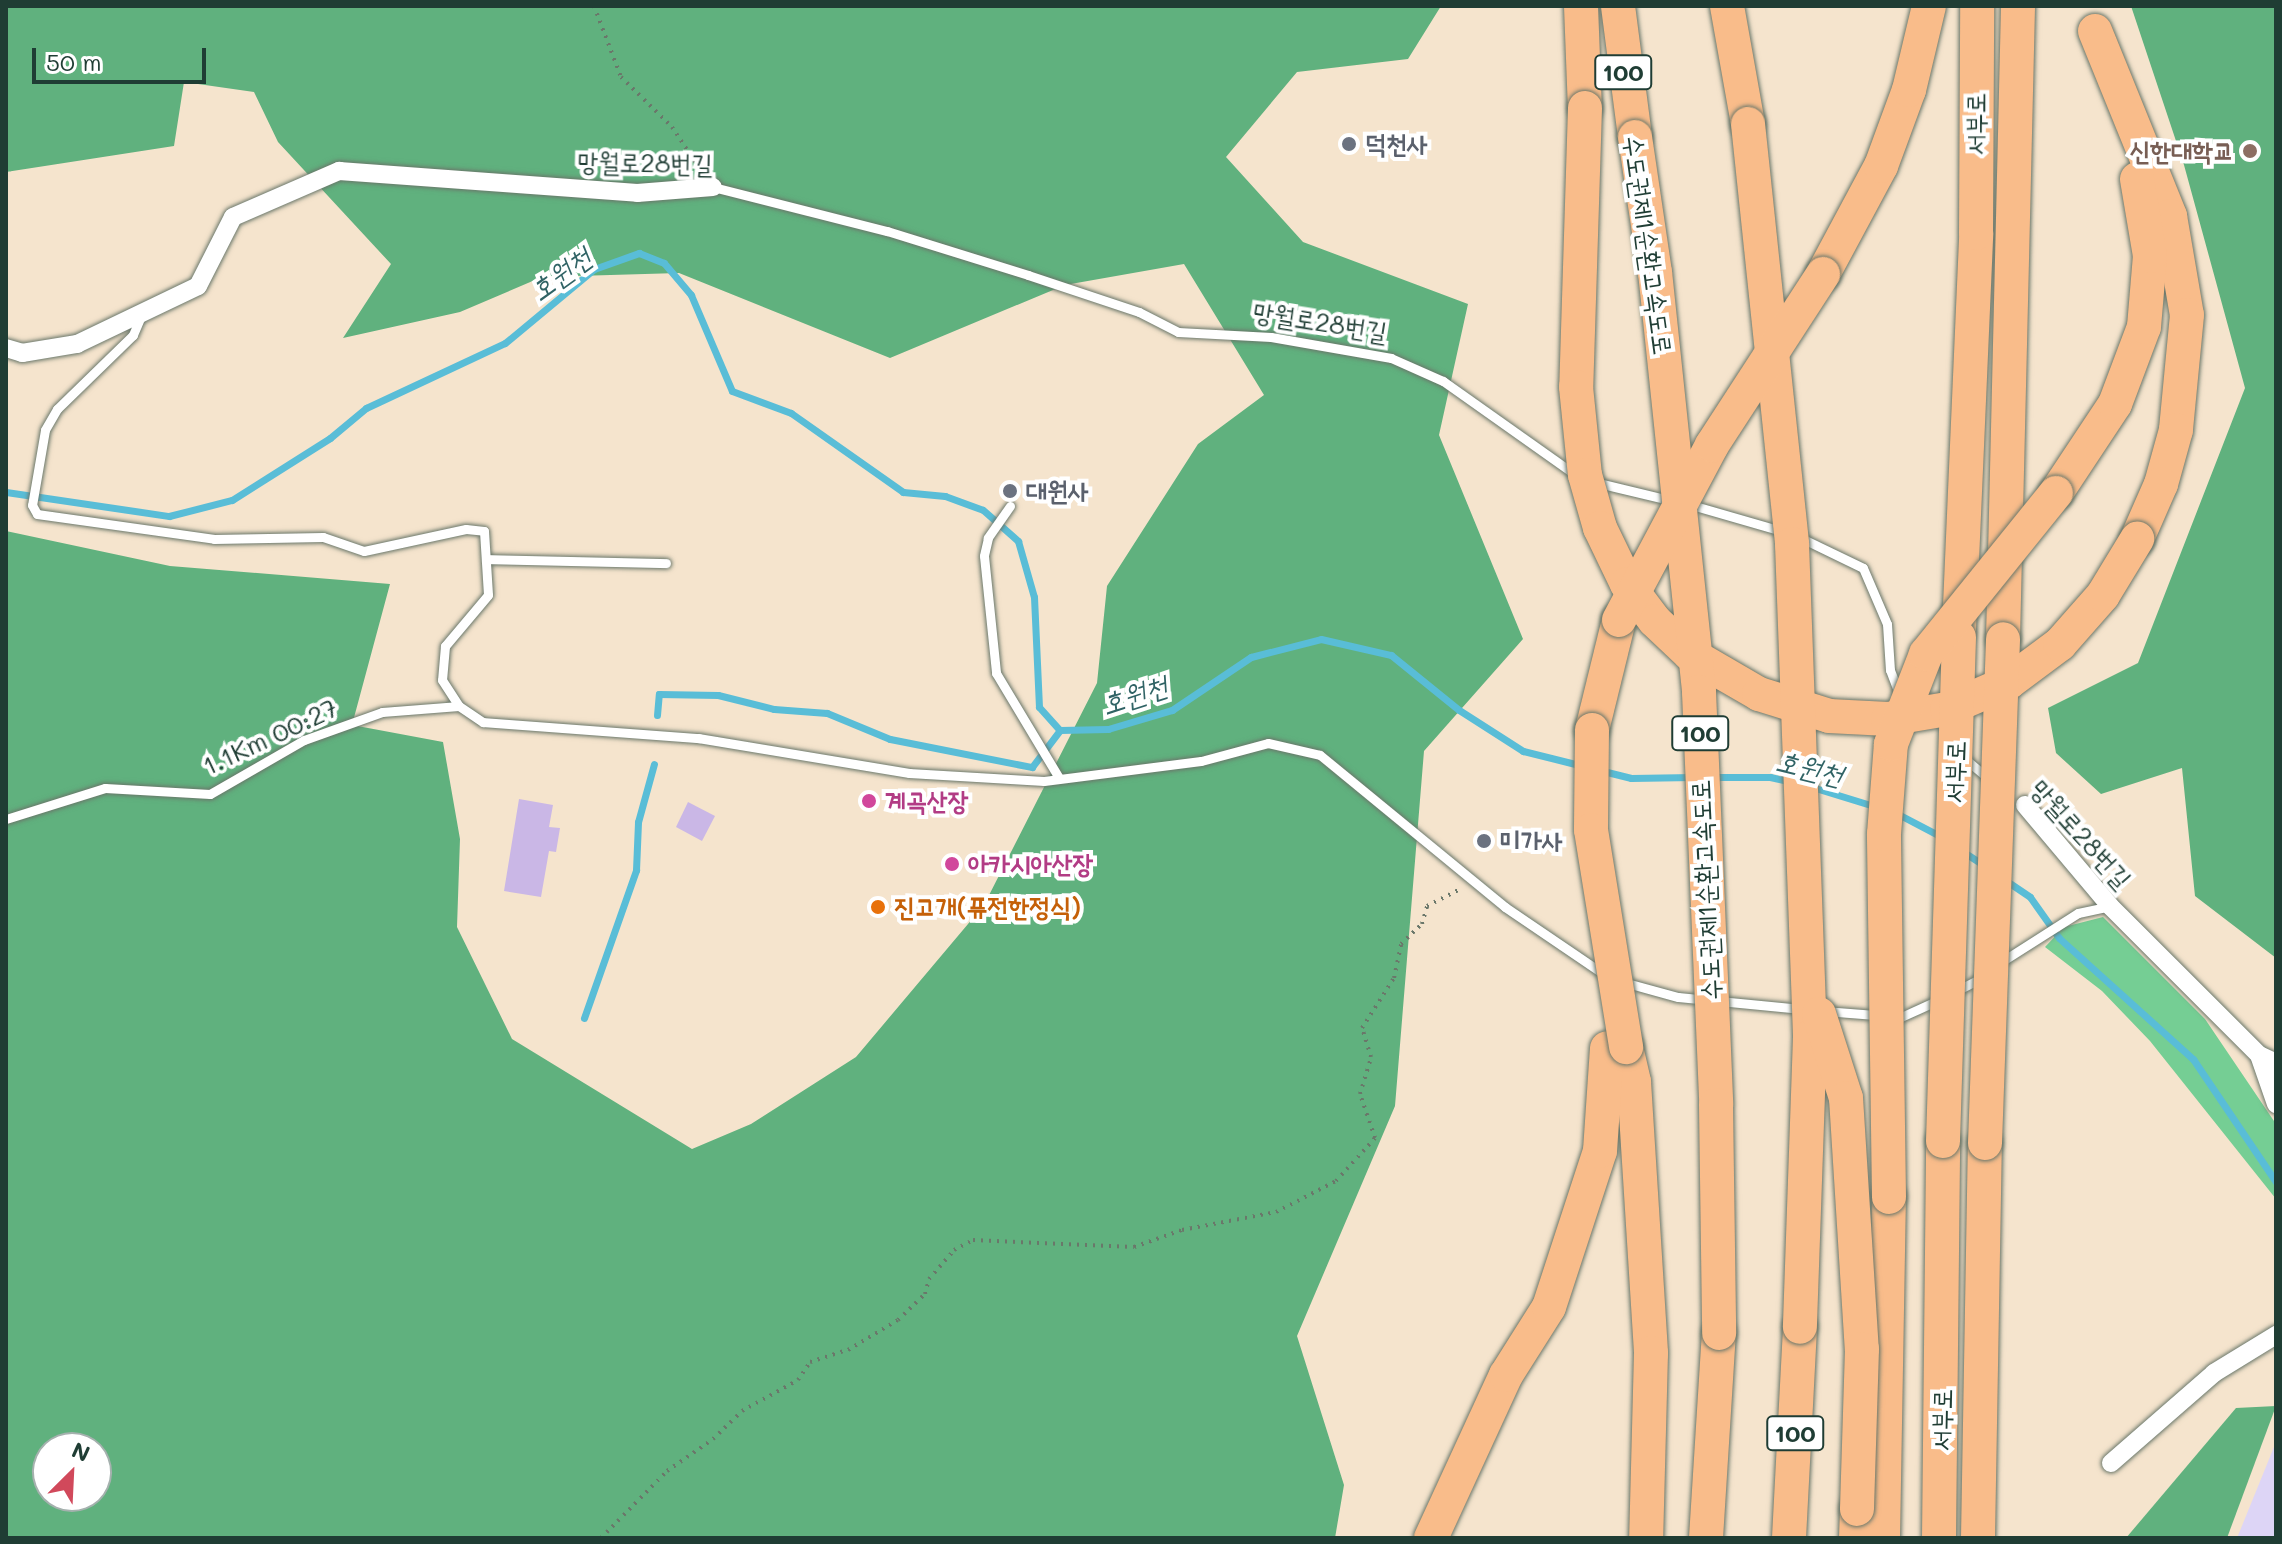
<!DOCTYPE html>
<meta charset="utf-8">
<style>
body{margin:0}
#map{position:relative;width:2282px;height:1544px;overflow:hidden;background:#f5e4cd;font-family:Mali,"Poor Story",sans-serif}
div>[style]{position:absolute}
[style*='--x']{left:calc(var(--x)*1px);top:calc(var(--y)*1px);width:calc(var(--w)*1px);rotate:calc(var(--a)*1deg)}
.built>*{inset:0;background:#ddd5f6}
.green>*{inset:0;background:#75ce94}
.forest>*{inset:0;background:#60b17e}
.stream>*{height:7px;margin:-3.5px;padding:0 3.5px;transform-origin:3.5px;border-radius:3.5px;background:#59bdd7}
.building>*{inset:0;background:#cab7e6}
.path>*{height:4px;margin-top:-2px;transform-origin:0;background:repeating-linear-gradient(90deg,#6a776a 0 2px,transparent 0 8px)}
.roads{filter:drop-shadow(0 0 2px #6a776a) drop-shadow(0 0 2px #6a776a)}
.lane>*{height:9px;margin:-4.5px;padding:0 4.5px;transform-origin:4.5px;border-radius:4.5px;background:#fff}
.street>*{height:18px;margin:-9px;padding:0 9px;transform-origin:9px;border-radius:9px;background:#fff}
.highway>*{height:34px;margin:-17px;padding:0 17px;transform-origin:17px;border-radius:17px;background:#f9bc8a}
.bridges{filter:drop-shadow(0 0 2px #6a776a) drop-shadow(0 0 2px #6a776a)}
.highway-bridge>*{height:34px;margin:-17px;padding:0 17px;transform-origin:17px;border-radius:17px;background:#f9bc8a}
.dots>*{width:22px;height:22px;translate:-50% -50%;box-sizing:border-box;border:4px solid #fff;border-radius:50%}
span{translate:-50% -50%;white-space:nowrap;text-align:center;line-height:1.15;-webkit-text-stroke:8px #fff;paint-order:stroke}
.shield-label span{padding:2px 6px;background:#fff;border:2px solid;border-radius:6px;-webkit-text-stroke-width:0}
.shield-label{font-size:24px;color:#1f3d34;font-weight:700}
.street-label{font-size:26px;color:#1f3d34}
.worship-label{font-size:26px;color:#5b616d;font-weight:700}
.left{translate:0 -50%;text-align:left}
.education-label{font-size:26px;color:#785e54;font-weight:700}
.right{translate:-100% -50%;text-align:right}
.hotel-label{font-size:26px;color:#b23c85;font-weight:700}
.food-label{font-size:26px;color:#c56008;font-weight:700}
.water-label{font-size:28px;color:#306365;font-style:italic}
.frame{position:absolute;inset:0;border:8px solid #1f3d34;pointer-events:none}
.north{position:absolute;left:32px;top:1432px;width:80px;height:80px;box-sizing:border-box;background:#fff;border:2px solid #a5b1ae;border-radius:50%;rotate:24deg;font-size:22px;font-weight:700;line-height:32px;text-align:center;color:#1f3d34}
.north::after{content:'';display:block;margin:auto;width:28px;height:36px;background:#d1495b;clip-path:polygon(50% 0,100% 100%,50% 72%,0 100%)}
.scale{position:absolute;left:32px;top:48px;width:174px;height:36px;box-sizing:border-box;border:4px solid #1f3d34;border-top:0;padding-left:10px;font-size:24px;line-height:28px;white-space:nowrap;color:#1f3d34;-webkit-text-stroke:6px #fff;paint-order:stroke}
</style>
<div id="map">
<div class="built">
<i style="clip-path:polygon(2276px 1442px,2276px 1538px,2237px 1538px)"></i>
</div>
<div class="green">
<i style="clip-path:polygon(2103px 917px,2205px 1019px,2276px 1124px,2276px 1199px,2150px 1041px,2102px 991px,2045px 947px,2064px 927px)"></i>
</div>
<div class="forest">
<i style="clip-path:polygon(evenodd,6px 6px,1441px 6px,1408px 59px,1297px 72px,1226px 157px,1303px 242px,1468px 304px,1439px 435px,1523px 639px,1424px 751px,1395px 1106px,1297px 1336px,1344px 1485px,1335px 1538px,6px 1538px,6px 531px,170px 566px,390px 584px,352px 725px,443px 742px,460px 839px,457px 927px,512px 1039px,692px 1149px,751px 1124px,856px 1057px,984px 905px,1097px 683px,1107px 586px,1198px 444px,1264px 395px,1184px 264px,1065px 285px,890px 358px,679px 273px,542px 277px,460px 312px,343px 338px,391px 264px,278px 142px,254px 92px,184px 82px,174px 146px,6px 172px,6px 6px,48px 1448px,96px 1448px,96px 1496px,48px 1496px,48px 1448px)"></i>
<i style="clip-path:polygon(2131px 6px,2276px 6px,2276px 958px,2195px 896px,2182px 768px,2101px 794px,2056px 753px,2048px 708px,2138px 663px,2245px 388px,2184px 165px)"></i>
<i style="clip-path:polygon(2276px 1406px,2227px 1538px,2126px 1538px,2236px 1408px)"></i>
</div>
<div class="stream">
<i style="--x:6;--y:492;--w:165;--a:8.4"></i>
<i style="--x:169;--y:516;--w:65;--a:-14.3"></i>
<i style="--x:232;--y:500;--w:116;--a:-32.3"></i>
<i style="--x:330;--y:438;--w:47;--a:-39.8"></i>
<i style="--x:366;--y:408;--w:153;--a:-25.1"></i>
<i style="--x:505;--y:343;--w:116;--a:-39.7"></i>
<i style="--x:594;--y:269;--w:48;--a:-19.6"></i>
<i style="--x:639;--y:253;--w:27;--a:22"></i>
<i style="--x:664;--y:263;--w:42;--a:49.8"></i>
<i style="--x:691;--y:295;--w:104;--a:66.9"></i>
<i style="--x:732;--y:391;--w:63;--a:20.4"></i>
<i style="--x:791;--y:413;--w:137;--a:35.2"></i>
<i style="--x:903;--y:492;--w:42;--a:5.4"></i>
<i style="--x:945;--y:496;--w:40;--a:20.2"></i>
<i style="--x:983;--y:510;--w:47;--a:41.5"></i>
<i style="--x:1018;--y:541;--w:58;--a:74.1"></i>
<i style="--x:1034;--y:597;--w:110;--a:87.4"></i>
<i style="--x:1039;--y:707;--w:31;--a:48"></i>
<i style="--x:1060;--y:730;--w:48;--a:-1.2"></i>
<i style="--x:1108;--y:729;--w:67;--a:-16.5"></i>
<i style="--x:1172;--y:710;--w:95;--a:-33.9"></i>
<i style="--x:1251;--y:657;--w:72;--a:-14.4"></i>
<i style="--x:1321;--y:639;--w:72;--a:12.9"></i>
<i style="--x:1391;--y:655;--w:87;--a:39"></i>
<i style="--x:1459;--y:710;--w:76;--a:32.6"></i>
<i style="--x:1523;--y:751;--w:62;--a:14"></i>
<i style="--x:657;--y:715;--w:21;--a:-85"></i>
<i style="--x:659;--y:694;--w:59;--a:1"></i>
<i style="--x:718;--y:695;--w:58;--a:14"></i>
<i style="--x:774;--y:709;--w:53;--a:4.3"></i>
<i style="--x:827;--y:713;--w:68;--a:22.4"></i>
<i style="--x:890;--y:739;--w:145;--a:11.2"></i>
<i style="--x:1032;--y:767;--w:46;--a:-52.9"></i>
<i style="--x:1603;--y:771;--w:29;--a:14"></i>
<i style="--x:1631;--y:778;--w:62;--a:-0.9"></i>
<i style="--x:1714;--y:777;--w:56;--a:0"></i>
<i style="--x:1770;--y:777;--w:23;--a:13"></i>
<i style="--x:1812;--y:787;--w:68;--a:17.1"></i>
<i style="--x:1896;--y:813;--w:52;--a:27.6"></i>
<i style="--x:1962;--y:851;--w:27;--a:33"></i>
<i style="--x:2005;--y:880;--w:30;--a:34"></i>
<i style="--x:2030;--y:897;--w:50;--a:54.7"></i>
<i style="--x:2059;--y:938;--w:181;--a:42.1"></i>
<i style="--x:2193;--y:1059;--w:148;--a:56"></i>
<i style="--x:584;--y:1018;--w:157;--a:-70.6"></i>
<i style="--x:636;--y:870;--w:48;--a:-87.6"></i>
<i style="--x:638;--y:822;--w:60;--a:-74.6"></i>
</div>
<div class="building">
<i style="clip-path:polygon(519px 799px,553px 805px,549px 827px,560px 828px,556px 852px,549px 851px,541px 897px,504px 891px)"></i>
<i style="clip-path:polygon(688px 802px,715px 816px,702px 841px,676px 827px)"></i>
</div>
<div class="path">
<i style="--x:594;--y:6;--w:76;--a:69.2"></i>
<i style="--x:621;--y:77;--w:71;--a:44.4"></i>
<i style="--x:672;--y:127;--w:50;--a:56.3"></i>
<i style="--x:601;--y:1538;--w:94;--a:-45.4"></i>
<i style="--x:667;--y:1471;--w:56;--a:-34.8"></i>
<i style="--x:713;--y:1439;--w:40;--a:-44"></i>
<i style="--x:742;--y:1411;--w:64;--a:-29"></i>
<i style="--x:798;--y:1380;--w:22;--a:-56"></i>
<i style="--x:810;--y:1362;--w:40;--a:-18"></i>
<i style="--x:848;--y:1350;--w:58;--a:-31"></i>
<i style="--x:898;--y:1320;--w:37;--a:-44"></i>
<i style="--x:925;--y:1294;--w:16;--a:-75"></i>
<i style="--x:929;--y:1279;--w:38;--a:-49"></i>
<i style="--x:954;--y:1250;--w:21;--a:-28"></i>
<i style="--x:973;--y:1240;--w:161;--a:2.5"></i>
<i style="--x:1134;--y:1247;--w:51;--a:-19.5"></i>
<i style="--x:1182;--y:1230;--w:96;--a:-10.8"></i>
<i style="--x:1276;--y:1212;--w:68;--a:-27.3"></i>
<i style="--x:1336;--y:1181;--w:58;--a:-47.8"></i>
<i style="--x:1375;--y:1138;--w:46;--a:-108.8"></i>
<i style="--x:1360;--y:1094;--w:39;--a:-73"></i>
<i style="--x:1371;--y:1057;--w:30;--a:-107"></i>
<i style="--x:1362;--y:1028;--w:59;--a:-57.4"></i>
<i style="--x:1394;--y:978;--w:35;--a:-78"></i>
<i style="--x:1401;--y:944;--w:29;--a:-44"></i>
<i style="--x:1422;--y:924;--w:19;--a:-74"></i>
<i style="--x:1427;--y:906;--w:36;--a:-27"></i>
</div>
<div class="roads">
<div class="lane">
<i style="--x:713;--y:187;--w:179;--a:14.2"></i>
<i style="--x:887;--y:231;--w:148;--a:17.3"></i>
<i style="--x:1028;--y:275;--w:117;--a:18.4"></i>
<i style="--x:1139;--y:312;--w:44;--a:27.1"></i>
<i style="--x:1178;--y:332;--w:93;--a:3.1"></i>
<i style="--x:1271;--y:337;--w:122;--a:9.9"></i>
<i style="--x:1391;--y:358;--w:57;--a:23.9"></i>
<i style="--x:1443;--y:381;--w:164;--a:35.3"></i>
<i style="--x:141;--y:316;--w:21;--a:113"></i>
<i style="--x:133;--y:335;--w:106;--a:135.8"></i>
<i style="--x:57;--y:409;--w:24;--a:120"></i>
<i style="--x:45;--y:430;--w:76;--a:99.8"></i>
<i style="--x:32;--y:505;--w:10;--a:61"></i>
<i style="--x:37;--y:514;--w:179;--a:8"></i>
<i style="--x:214;--y:539;--w:109;--a:-1.1"></i>
<i style="--x:323;--y:537;--w:43;--a:18.9"></i>
<i style="--x:364;--y:551;--w:104;--a:-12.2"></i>
<i style="--x:466;--y:529;--w:18;--a:6"></i>
<i style="--x:484;--y:531;--w:64;--a:86.4"></i>
<i style="--x:488;--y:595;--w:67;--a:130.1"></i>
<i style="--x:445;--y:646;--w:34;--a:95"></i>
<i style="--x:442;--y:680;--w:31;--a:57"></i>
<i style="--x:459;--y:706;--w:29;--a:34"></i>
<i style="--x:483;--y:722;--w:216;--a:4.3"></i>
<i style="--x:698;--y:738;--w:214;--a:9.4"></i>
<i style="--x:909;--y:773;--w:135;--a:3.4"></i>
<i style="--x:1044;--y:781;--w:158;--a:-7.3"></i>
<i style="--x:1201;--y:761;--w:69;--a:-15"></i>
<i style="--x:1268;--y:743;--w:53;--a:13"></i>
<i style="--x:1320;--y:755;--w:239;--a:39.4"></i>
<i style="--x:1505;--y:907;--w:121;--a:34.2"></i>
<i style="--x:1594;--y:482;--w:82;--a:13.4"></i>
<i style="--x:1688;--y:504;--w:101;--a:16.1"></i>
<i style="--x:1010;--y:506;--w:39;--a:125"></i>
<i style="--x:988;--y:538;--w:18;--a:103"></i>
<i style="--x:984;--y:556;--w:118;--a:84.1"></i>
<i style="--x:996;--y:673;--w:122;--a:59"></i>
<i style="--x:1799;--y:537;--w:71;--a:25.8"></i>
<i style="--x:1863;--y:568;--w:61;--a:66.8"></i>
<i style="--x:1887;--y:624;--w:46;--a:86.3"></i>
<i style="--x:1890;--y:670;--w:26;--a:69"></i>
<i style="--x:486;--y:559;--w:180;--a:1.3"></i>
<i style="--x:1964;--y:758;--w:33;--a:40"></i>
<i style="--x:6;--y:819;--w:104;--a:-17.4"></i>
<i style="--x:105;--y:788;--w:105;--a:3.3"></i>
<i style="--x:210;--y:794;--w:108;--a:-29.9"></i>
<i style="--x:304;--y:740;--w:83;--a:-19.7"></i>
<i style="--x:382;--y:712;--w:77;--a:-4.5"></i>
<i style="--x:2001;--y:962;--w:91;--a:-32.5"></i>
<i style="--x:2078;--y:913;--w:33;--a:-12"></i>
<i style="--x:1623;--y:982;--w:57;--a:15.3"></i>
<i style="--x:1678;--y:997;--w:124;--a:5.6"></i>
<i style="--x:1954;--y:992;--w:33;--a:-27"></i>
<i style="--x:1824;--y:1011;--w:77;--a:4.5"></i>
<i style="--x:1901;--y:1017;--w:44;--a:-24.2"></i>
</div>
<div class="street">
<i style="--x:6;--y:348;--w:17;--a:17"></i>
<i style="--x:22;--y:353;--w:56;--a:-9.3"></i>
<i style="--x:77;--y:344;--w:134;--a:-25.6"></i>
<i style="--x:198;--y:286;--w:77;--a:-63.1"></i>
<i style="--x:233;--y:217;--w:116;--a:-23.5"></i>
<i style="--x:339;--y:171;--w:299;--a:4.2"></i>
<i style="--x:637;--y:193;--w:76;--a:-4.5"></i>
<i style="--x:2025;--y:805;--w:132;--a:49.9"></i>
<i style="--x:2110;--y:906;--w:211;--a:45"></i>
<i style="--x:2259;--y:1055;--w:19;--a:25"></i>
<i style="--x:2259;--y:1055;--w:52;--a:70.9"></i>
<i style="--x:2111;--y:1463;--w:137;--a:-41.1"></i>
<i style="--x:2214;--y:1373;--w:73;--a:-31.5"></i>
</div>
<div class="highway">
<i style="--x:1581;--y:6;--w:102;--a:87.8"></i>
<i style="--x:1618;--y:6;--w:132;--a:82.6"></i>
<i style="--x:1727;--y:6;--w:120;--a:79.9"></i>
<i style="--x:2095;--y:31;--w:200;--a:67.9"></i>
<i style="--x:2170;--y:216;--w:100;--a:80.3"></i>
<i style="--x:2187;--y:315;--w:116;--a:95.5"></i>
<i style="--x:2176;--y:430;--w:56;--a:105.5"></i>
<i style="--x:2161;--y:484;--w:60;--a:113.6"></i>
<i style="--x:1823;--y:274;--w:123;--a:-61.8"></i>
<i style="--x:1881;--y:166;--w:81;--a:-69.8"></i>
<i style="--x:1909;--y:90;--w:86;--a:-76.6"></i>
<i style="--x:2056;--y:493;--w:107;--a:-56.5"></i>
<i style="--x:2115;--y:404;--w:82;--a:-69.4"></i>
<i style="--x:2144;--y:327;--w:71;--a:-85.2"></i>
<i style="--x:2150;--y:256;--w:78;--a:-99.6"></i>
<i style="--x:1959;--y:629;--w:396;--a:-87.5"></i>
<i style="--x:1976;--y:233;--w:227;--a:-89.7"></i>
<i style="--x:2003;--y:639;--w:633;--a:-88.64"></i>
<i style="--x:1592;--y:730;--w:113;--a:-76.2"></i>
<i style="--x:1626;--y:1047;--w:36;--a:77"></i>
<i style="--x:1634;--y:1082;--w:272;--a:86.4"></i>
<i style="--x:1651;--y:1353;--w:185;--a:91.5"></i>
<i style="--x:1431;--y:1538;--w:179;--a:-65.3"></i>
<i style="--x:1506;--y:1375;--w:80;--a:-57.7"></i>
<i style="--x:1549;--y:1307;--w:164;--a:-71.9"></i>
<i style="--x:1600;--y:1151;--w:103;--a:-86.1"></i>
<i style="--x:1706;--y:1538;--w:205;--a:-86.4"></i>
<i style="--x:1789;--y:1538;--w:211;--a:-87"></i>
<i style="--x:1856;--y:1538;--w:29;--a:-88"></i>
<i style="--x:1883;--y:1538;--w:341;--a:-89"></i>
<i style="--x:1939;--y:1538;--w:397;--a:-89.4"></i>
<i style="--x:1978;--y:1538;--w:395;--a:-89"></i>
</div>
</div>
<div class="bridges">
<div class="highway-bridge">
<i style="--x:1585;--y:108;--w:279;--a:91.8"></i>
<i style="--x:1576;--y:387;--w:88;--a:84.2"></i>
<i style="--x:1585;--y:475;--w:55;--a:74.2"></i>
<i style="--x:1600;--y:528;--w:62;--a:64.3"></i>
<i style="--x:1627;--y:584;--w:46;--a:52.9"></i>
<i style="--x:1655;--y:621;--w:48;--a:43.3"></i>
<i style="--x:1690;--y:654;--w:80;--a:30.1"></i>
<i style="--x:1759;--y:694;--w:73;--a:17.4"></i>
<i style="--x:1829;--y:716;--w:59;--a:2.9"></i>
<i style="--x:1888;--y:719;--w:60;--a:-9.6"></i>
<i style="--x:1947;--y:709;--w:68;--a:-23.5"></i>
<i style="--x:2009;--y:682;--w:64;--a:-36.7"></i>
<i style="--x:2060;--y:644;--w:65;--a:-48.7"></i>
<i style="--x:2103;--y:595;--w:66;--a:-58.7"></i>
<i style="--x:1748;--y:124;--w:422;--a:84"></i>
<i style="--x:1792;--y:544;--w:493;--a:87.9"></i>
<i style="--x:1810;--y:1037;--w:290;--a:92"></i>
<i style="--x:1635;--y:137;--w:136;--a:81.6"></i>
<i style="--x:1655;--y:272;--w:422;--a:84"></i>
<i style="--x:1699;--y:692;--w:413;--a:87.6"></i>
<i style="--x:1716;--y:1105;--w:228;--a:89.2"></i>
<i style="--x:1619;--y:620;--w:198;--a:-62"></i>
<i style="--x:1712;--y:445;--w:204;--a:-57"></i>
<i style="--x:1592;--y:730;--w:100;--a:90.6"></i>
<i style="--x:1591;--y:830;--w:220;--a:80.8"></i>
<i style="--x:1819;--y:1014;--w:88;--a:72.2"></i>
<i style="--x:1846;--y:1098;--w:252;--a:86.4"></i>
<i style="--x:1862;--y:1349;--w:160;--a:91.8"></i>
<i style="--x:1943;--y:1141;--w:504;--a:-88.18"></i>
<i style="--x:1985;--y:1143;--w:504;--a:-87.95"></i>
<i style="--x:1889;--y:1197;--w:363;--a:-90.8"></i>
<i style="--x:1884;--y:834;--w:90;--a:-85.6"></i>
<i style="--x:1891;--y:744;--w:97;--a:-68.7"></i>
<i style="--x:1926;--y:654;--w:207;--a:-51.1"></i>
</div>
</div>
<div class="dots">
<i style="left:1349px;top:144px;background:#6b7280"></i>
<i style="left:2250px;top:151px;background:#8d6e63"></i>
<i style="left:1010px;top:491px;background:#6b7280"></i>
<i style="left:869px;top:801px;background:#d1479c"></i>
<i style="left:1484px;top:841px;background:#6b7280"></i>
<i style="left:952px;top:864px;background:#d1479c"></i>
<i style="left:878px;top:907px;background:#e8710a"></i>
</div>
<div class="shield-label">
<span style="left:1623px;top:72px">100</span>
<span style="left:1700px;top:733px">100</span>
<span style="left:1795px;top:1433px">100</span>
</div>
<div class="street-label">
<span style="left:1976px;top:124px;rotate:-90deg">서부로</span>
<span style="left:645px;top:163px;rotate:1deg">망월로28번길</span>
<span style="left:1648px;top:245px;rotate:82deg">수도권제1순환고속도로</span>
<span style="left:1320px;top:322px;rotate:9deg">망월로28번길</span>
<span style="left:270px;top:737px;rotate:-25deg">1.1Km 00:27</span>
<span style="left:1955px;top:772px;rotate:-88deg">서부로</span>
<span style="left:2081px;top:834px;rotate:48deg">망월로28번길</span>
<span style="left:1706px;top:890px;rotate:-93deg">수도권제1순환고속도로</span>
<span style="left:1942px;top:1420px;rotate:-89deg">서부로</span>
</div>
<div class="worship-label">
<span class="left" style="left:1365px;top:144px">덕천사</span>
<span class="left" style="left:1026px;top:491px">대원사</span>
<span class="left" style="left:1500px;top:841px">미가사</span>
</div>
<div class="education-label">
<span class="right" style="left:2234px;top:151px">신한대학교</span>
</div>
<div class="hotel-label">
<span class="left" style="left:885px;top:801px">계곡산장</span>
<span class="left" style="left:968px;top:864px">아카시아산장</span>
</div>
<div class="food-label">
<span class="left" style="left:894px;top:907px">진고개(퓨전한정식)</span>
</div>
<div class="water-label">
<span style="left:560px;top:273px;rotate:-36deg">호원천</span>
<span style="left:1134px;top:694px;rotate:-18deg">호원천</span>
<span style="left:1810px;top:767px;rotate:14deg">호원천</span>
</div>
<div class="frame"></div>
<div class="north">N</div>
<div class="scale">50 m</div>
</div>
